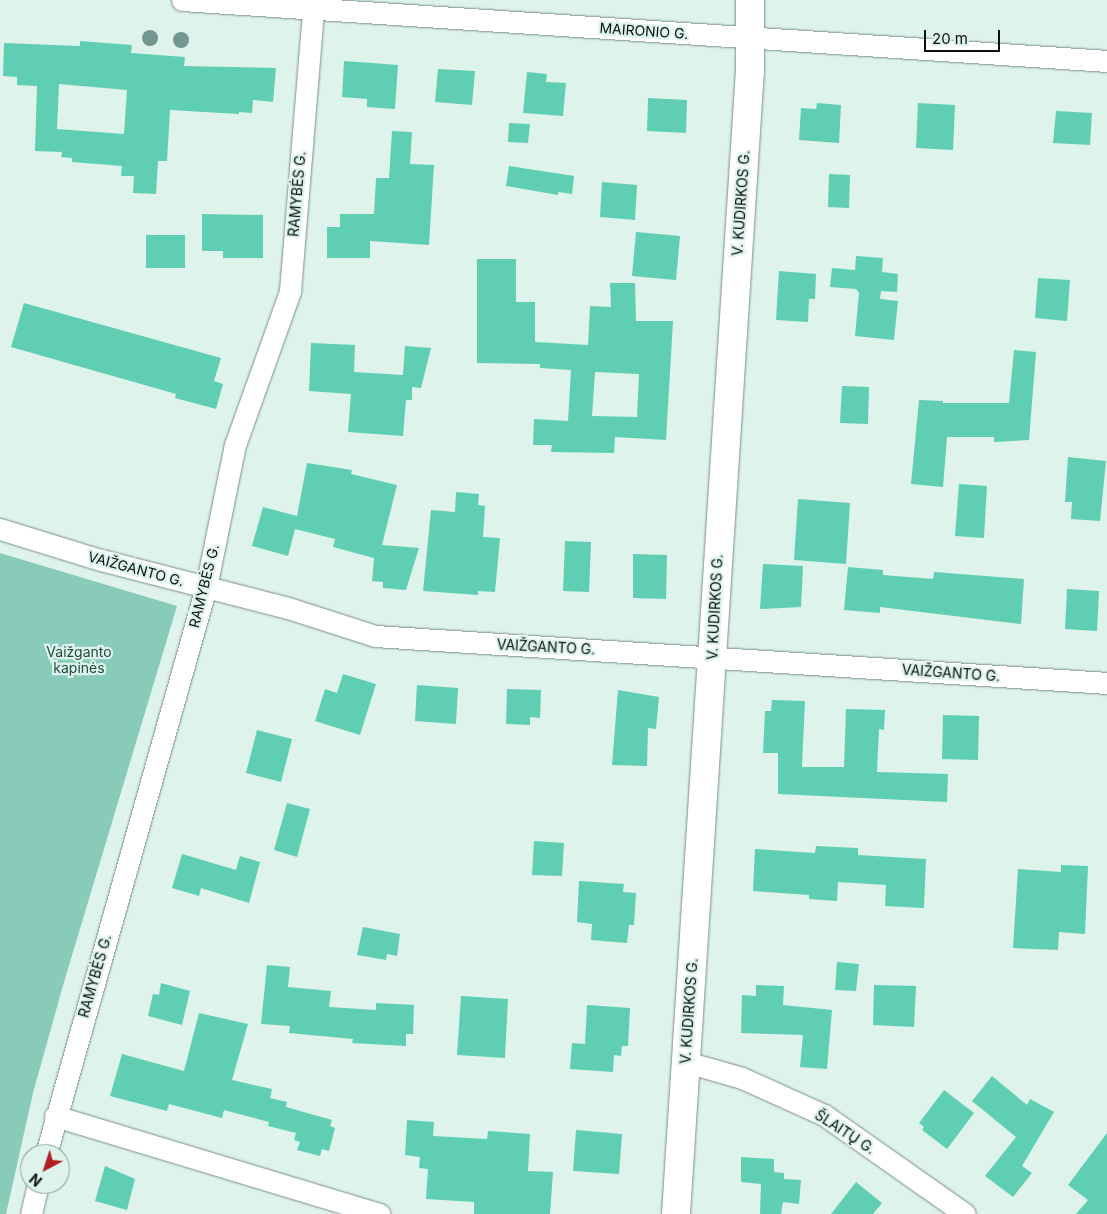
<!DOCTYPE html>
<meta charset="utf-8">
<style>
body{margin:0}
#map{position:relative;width:1107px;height:1214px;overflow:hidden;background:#def3ec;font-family:Inter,sans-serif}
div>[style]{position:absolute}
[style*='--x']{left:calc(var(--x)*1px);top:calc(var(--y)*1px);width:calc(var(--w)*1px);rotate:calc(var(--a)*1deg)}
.green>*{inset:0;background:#89cbb9}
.building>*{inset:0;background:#60ceb3}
.roads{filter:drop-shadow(0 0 1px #7b8e88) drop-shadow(0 0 1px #7b8e88)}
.street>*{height:21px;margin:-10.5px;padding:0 10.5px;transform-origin:10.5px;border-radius:10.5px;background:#fff}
.secondary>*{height:28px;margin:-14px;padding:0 14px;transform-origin:14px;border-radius:14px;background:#fff}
.trees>*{width:16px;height:16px;margin:-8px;border-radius:50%;background:#73978e}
span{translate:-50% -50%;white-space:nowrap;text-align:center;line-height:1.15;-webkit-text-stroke:4.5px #def3ec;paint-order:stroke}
.street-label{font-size:14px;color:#0a110f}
.park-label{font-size:14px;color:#1c4c41}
.north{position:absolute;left:20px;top:1144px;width:50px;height:50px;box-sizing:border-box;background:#def3ec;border:1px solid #899994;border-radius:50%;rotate:220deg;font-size:14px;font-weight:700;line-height:20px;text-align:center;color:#0a110f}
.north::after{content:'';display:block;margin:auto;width:18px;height:22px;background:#b01e24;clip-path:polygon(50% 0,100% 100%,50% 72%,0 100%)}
.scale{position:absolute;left:924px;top:30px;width:76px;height:22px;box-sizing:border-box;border:2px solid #0a110f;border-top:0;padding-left:6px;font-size:15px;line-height:18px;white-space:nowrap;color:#0a110f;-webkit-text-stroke:4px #def3ec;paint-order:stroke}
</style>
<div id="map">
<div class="green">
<i style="clip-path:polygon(0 553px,177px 606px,64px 982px,33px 1093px,6px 1214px,0 1214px)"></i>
</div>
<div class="building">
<i style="clip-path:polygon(evenodd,80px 41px,132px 45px,131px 53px,185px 57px,184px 66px,276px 68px,273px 102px,253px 100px,252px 113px,239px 112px,239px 114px,170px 110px,167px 161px,158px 161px,156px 194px,133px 193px,134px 176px,121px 176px,122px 166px,72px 162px,72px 158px,61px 157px,62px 152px,35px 151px,37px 86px,17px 85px,17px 77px,3px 76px,4px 43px,80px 46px,80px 41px,59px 84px,127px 90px,124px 134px,57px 129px,59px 84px)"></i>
<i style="clip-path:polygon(344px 61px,398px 65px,395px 109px,367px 107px,367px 99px,342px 97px)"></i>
<i style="clip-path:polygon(438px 69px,475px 71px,472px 105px,435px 102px)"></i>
<i style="clip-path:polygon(527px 72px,547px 74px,546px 82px,566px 83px,563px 116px,523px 113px)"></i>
<i style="clip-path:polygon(648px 98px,687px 100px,686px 133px,647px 131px)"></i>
<i style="clip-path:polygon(817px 103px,841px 105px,839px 143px,799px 140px,801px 108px,816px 109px)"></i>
<i style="clip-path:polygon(918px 103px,955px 105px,953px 150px,916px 148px)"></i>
<i style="clip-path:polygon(1056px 111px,1092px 113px,1090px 145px,1053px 143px)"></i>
<i style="clip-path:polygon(509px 123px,530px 124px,528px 143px,508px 142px)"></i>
<i style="clip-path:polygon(392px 131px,412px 132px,410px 164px,434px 165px,429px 245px,370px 241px,370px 258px,327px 258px,327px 227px,340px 227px,340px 214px,374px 214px,376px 178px,389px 178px)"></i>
<i style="clip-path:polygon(509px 166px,574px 176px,572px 194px,558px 192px,558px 195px,506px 186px)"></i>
<i style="clip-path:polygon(829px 174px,850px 175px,849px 208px,828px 207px)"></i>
<i style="clip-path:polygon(602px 182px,637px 185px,635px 220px,600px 217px)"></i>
<i style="clip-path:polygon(202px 214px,263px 215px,263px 258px,223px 258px,223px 251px,202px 251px)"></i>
<i style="clip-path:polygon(636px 232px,680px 236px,676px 280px,632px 276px)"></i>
<i style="clip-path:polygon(146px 235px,185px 235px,185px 268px,146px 268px)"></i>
<i style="clip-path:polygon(856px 256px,883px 258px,882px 272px,898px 274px,897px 292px,881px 291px,880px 299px,898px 301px,894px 340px,855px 336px,859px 293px,856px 289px,830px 287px,832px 268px,855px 270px)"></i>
<i style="clip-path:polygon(evenodd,477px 259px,516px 259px,516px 302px,535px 302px,535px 342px,588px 345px,590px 306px,611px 307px,610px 283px,635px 283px,636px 321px,673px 321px,666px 440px,615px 437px,614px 453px,551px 452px,552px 445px,533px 445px,534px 419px,568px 421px,571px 370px,540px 368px,540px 364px,477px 363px,477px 259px,595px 372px,639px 374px,637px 417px,592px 416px,595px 372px)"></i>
<i style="clip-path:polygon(779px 271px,816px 274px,815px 299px,809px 299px,808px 322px,776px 320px)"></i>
<i style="clip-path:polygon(1038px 278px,1070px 280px,1067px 321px,1035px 318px)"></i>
<i style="clip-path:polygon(24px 303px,221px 358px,214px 381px,223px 384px,216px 409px,175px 398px,176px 394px,11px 347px)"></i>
<i style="clip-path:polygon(311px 343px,355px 345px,354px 372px,403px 375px,405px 346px,431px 348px,421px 388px,412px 387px,412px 400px,406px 400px,403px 436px,348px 432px,351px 394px,309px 391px)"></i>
<i style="clip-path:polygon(1014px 350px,1036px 352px,1029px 440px,994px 442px,994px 437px,947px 437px,943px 487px,911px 484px,919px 400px,943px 401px,943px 403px,1009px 403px)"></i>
<i style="clip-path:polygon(842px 386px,869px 387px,868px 424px,840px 423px)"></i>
<i style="clip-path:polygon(1068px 457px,1106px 461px,1100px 521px,1071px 519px,1072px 502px,1065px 502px)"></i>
<i style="clip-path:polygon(307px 463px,352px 470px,351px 474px,397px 485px,382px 545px,419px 548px,406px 590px,383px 588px,383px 582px,372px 581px,374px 558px,333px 547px,335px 539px,295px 529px,288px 556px,252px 546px,263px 507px,297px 516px)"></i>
<i style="clip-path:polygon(959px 484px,987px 486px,984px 538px,955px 536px)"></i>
<i style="clip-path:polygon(456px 492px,479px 494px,478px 505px,485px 506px,483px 537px,500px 538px,495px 592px,478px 591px,478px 595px,423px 591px,431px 510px,455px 512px)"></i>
<i style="clip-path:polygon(798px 499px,850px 503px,846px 564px,794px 560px)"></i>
<i style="clip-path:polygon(565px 541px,591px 542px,589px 592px,563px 591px)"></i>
<i style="clip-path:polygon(633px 554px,667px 555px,666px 599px,633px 598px)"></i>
<i style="clip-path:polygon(763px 564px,803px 566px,801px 607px,760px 609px)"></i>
<i style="clip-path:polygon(848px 567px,883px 570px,883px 575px,933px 579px,934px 572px,1024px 579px,1021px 624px,880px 607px,880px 613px,844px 610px)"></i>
<i style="clip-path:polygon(1067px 589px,1099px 591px,1097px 631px,1065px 629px)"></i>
<i style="clip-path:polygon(343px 674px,376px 684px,360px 735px,315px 721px,325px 689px,337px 693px)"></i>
<i style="clip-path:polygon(417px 685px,458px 688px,456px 724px,415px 721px)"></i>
<i style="clip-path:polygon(507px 689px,541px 690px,540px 718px,530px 717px,530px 725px,506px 724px)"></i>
<i style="clip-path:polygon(618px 690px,659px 697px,656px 729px,648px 728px,647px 766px,612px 765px)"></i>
<i style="clip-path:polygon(772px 700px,805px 701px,802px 767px,844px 767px,846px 709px,885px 710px,884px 730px,879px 729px,877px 772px,948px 774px,947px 802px,778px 794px,778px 753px,763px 753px,765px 711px,771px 711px)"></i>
<i style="clip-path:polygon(943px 715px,979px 716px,978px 760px,942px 759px)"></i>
<i style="clip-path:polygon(257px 730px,292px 739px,281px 782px,246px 773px)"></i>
<i style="clip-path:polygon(287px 803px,310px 809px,297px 857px,274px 850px)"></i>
<i style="clip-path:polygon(534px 841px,564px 843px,562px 876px,532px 875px)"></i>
<i style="clip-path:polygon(816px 846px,858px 848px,858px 855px,926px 859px,924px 908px,885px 906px,886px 885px,838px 882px,837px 901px,809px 899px,809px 895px,753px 891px,755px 849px,815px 853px)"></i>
<i style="clip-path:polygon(182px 854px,236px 870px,240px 856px,260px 862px,249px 903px,201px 888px,199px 896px,172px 888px)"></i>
<i style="clip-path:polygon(1061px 865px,1088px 866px,1085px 934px,1059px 932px,1058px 950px,1013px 948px,1018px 869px,1061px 872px)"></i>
<i style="clip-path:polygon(579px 881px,624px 884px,623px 892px,636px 893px,634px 925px,629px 925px,627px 943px,591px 940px,592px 924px,577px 922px)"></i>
<i style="clip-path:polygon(363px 927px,400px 934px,397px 956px,387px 954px,386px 960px,357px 955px)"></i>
<i style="clip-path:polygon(837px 962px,859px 964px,856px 991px,835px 990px)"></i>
<i style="clip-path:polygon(267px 965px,290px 967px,288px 987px,331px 991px,329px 1007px,376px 1010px,376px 1003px,414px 1005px,413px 1034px,406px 1034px,406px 1046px,352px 1043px,353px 1039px,289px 1033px,290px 1026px,261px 1024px)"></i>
<i style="clip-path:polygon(161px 983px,190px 991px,182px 1025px,148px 1016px,153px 994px,159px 995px)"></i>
<i style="clip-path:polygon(756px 985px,784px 986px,783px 1005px,832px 1010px,827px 1069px,800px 1067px,803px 1035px,741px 1033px,742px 995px,756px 996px)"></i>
<i style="clip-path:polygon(874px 985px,916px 986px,914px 1027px,873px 1025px)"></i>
<i style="clip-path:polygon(461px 996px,508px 999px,505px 1058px,457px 1055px)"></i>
<i style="clip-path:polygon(587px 1005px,630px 1008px,628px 1046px,622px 1046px,621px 1056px,614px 1055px,613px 1072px,570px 1069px,572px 1043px,585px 1044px)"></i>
<i style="clip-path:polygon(199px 1013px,248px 1024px,232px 1080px,272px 1089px,270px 1098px,287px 1102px,286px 1107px,332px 1120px,330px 1126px,335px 1128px,329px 1151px,322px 1149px,320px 1156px,297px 1150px,300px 1142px,294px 1140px,296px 1133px,268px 1126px,269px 1122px,224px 1110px,222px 1118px,169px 1104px,167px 1111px,110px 1096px,122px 1054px,184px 1071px)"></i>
<i style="clip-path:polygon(992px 1076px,1027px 1105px,1030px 1099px,1054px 1112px,1022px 1166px,1032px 1173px,1013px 1197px,985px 1176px,1016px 1137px,972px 1101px)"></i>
<i style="clip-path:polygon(944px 1090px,974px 1113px,947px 1149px,922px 1130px,924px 1127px,919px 1123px)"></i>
<i style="clip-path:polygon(407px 1120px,434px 1122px,433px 1136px,487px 1139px,488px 1131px,530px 1134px,528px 1171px,553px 1172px,550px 1214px,474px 1214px,474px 1202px,426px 1199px,428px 1169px,419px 1168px,420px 1157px,405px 1155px)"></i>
<i style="clip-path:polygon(576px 1130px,622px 1134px,619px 1174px,573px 1171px)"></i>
<i style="clip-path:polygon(1107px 1133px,1107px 1214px,1076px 1214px,1088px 1200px,1068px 1185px)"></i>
<i style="clip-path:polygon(741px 1157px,774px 1159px,774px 1172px,784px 1173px,784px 1179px,801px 1180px,799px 1204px,783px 1202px,781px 1214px,760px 1214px,761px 1184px,741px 1182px)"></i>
<i style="clip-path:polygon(105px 1166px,135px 1179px,127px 1210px,95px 1201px)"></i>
<i style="clip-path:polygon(856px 1182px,882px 1203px,873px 1214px,831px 1214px)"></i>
</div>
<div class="roads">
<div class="street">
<i style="--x:182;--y:0;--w:927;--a:3.77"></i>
<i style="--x:0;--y:529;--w:106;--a:17.1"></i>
<i style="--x:101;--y:560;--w:193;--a:14.4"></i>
<i style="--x:288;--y:608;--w:91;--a:17.8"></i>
<i style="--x:375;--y:636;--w:734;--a:3.67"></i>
<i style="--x:686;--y:1062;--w:58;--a:15.9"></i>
<i style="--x:742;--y:1078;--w:90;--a:24.3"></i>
<i style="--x:824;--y:1115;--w:172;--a:35.1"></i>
<i style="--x:55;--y:1116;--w:339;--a:16.8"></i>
<i style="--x:46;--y:1154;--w:589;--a:-74.24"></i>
<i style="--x:206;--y:587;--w:145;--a:-78.5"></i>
<i style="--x:235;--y:445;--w:164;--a:-70.3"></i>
<i style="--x:290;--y:291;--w:283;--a:-85.3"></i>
<i style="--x:31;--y:1214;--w:31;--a:-77"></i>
</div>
<div class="secondary">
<i style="--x:676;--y:1214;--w:1145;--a:-86.3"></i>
<i style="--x:750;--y:71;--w:71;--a:-90"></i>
</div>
</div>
<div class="trees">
<i style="left:150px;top:38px"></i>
<i style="left:181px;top:40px"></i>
</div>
<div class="street-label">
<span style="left:644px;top:31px;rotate:4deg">MAIRONIO G.</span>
<span style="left:297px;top:194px;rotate:-85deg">RAMYBĖS G.</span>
<span style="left:741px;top:203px;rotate:-86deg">V. KUDIRKOS G.</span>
<span style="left:136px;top:569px;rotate:15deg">VAIŽGANTO G.</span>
<span style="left:204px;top:586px;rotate:-76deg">RAMYBĖS G.</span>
<span style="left:715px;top:607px;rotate:-87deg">V. KUDIRKOS G.</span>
<span style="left:546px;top:647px;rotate:3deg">VAIŽGANTO G.</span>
<span style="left:951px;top:673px;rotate:4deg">VAIŽGANTO G.</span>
<span style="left:95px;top:976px;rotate:-74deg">RAMYBĖS G.</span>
<span style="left:689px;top:1011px;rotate:-86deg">V. KUDIRKOS G.</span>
<span style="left:845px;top:1132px;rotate:33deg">ŠLAITŲ G.</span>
</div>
<div class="park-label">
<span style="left:79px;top:660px">Vaižganto<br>kapinės</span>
</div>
<div class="north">N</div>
<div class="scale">20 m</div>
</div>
